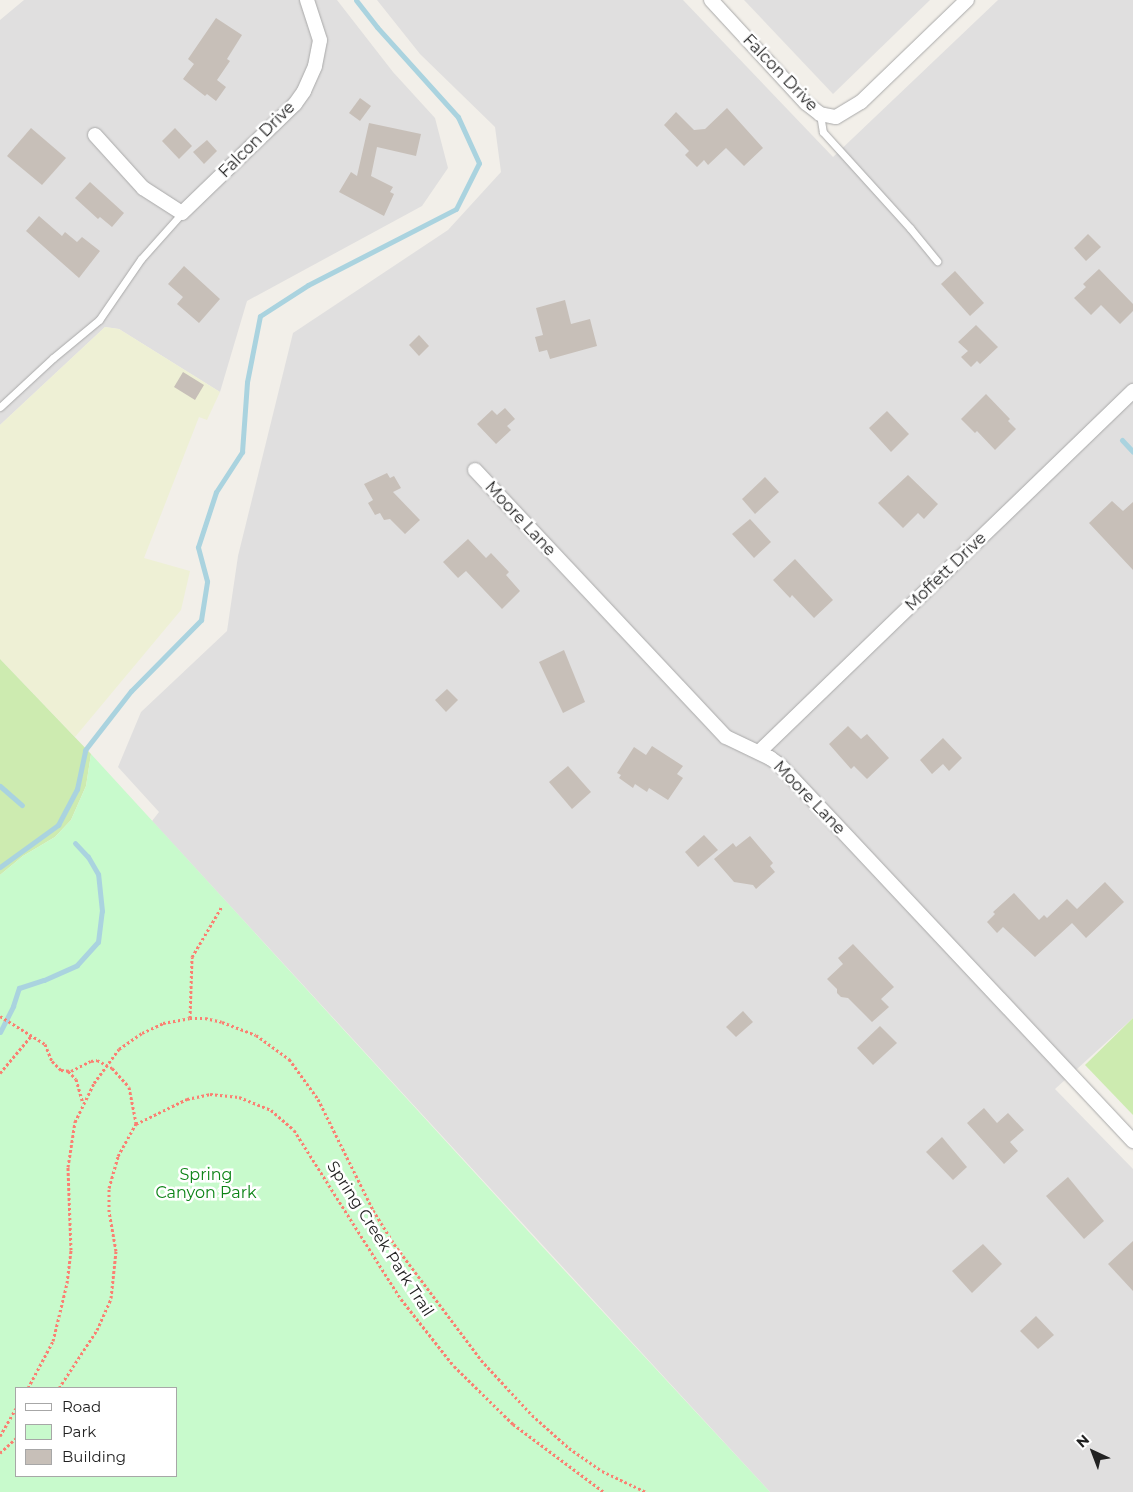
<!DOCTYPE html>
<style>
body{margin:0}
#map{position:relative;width:1133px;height:1492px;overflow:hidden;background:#f2efe9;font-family:Montserrat,sans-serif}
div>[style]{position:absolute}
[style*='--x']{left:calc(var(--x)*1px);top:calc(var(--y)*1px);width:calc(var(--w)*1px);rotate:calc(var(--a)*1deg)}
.residential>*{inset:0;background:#e0dfdf}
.farmland>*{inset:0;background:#eef0d5}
.grass>*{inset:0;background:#cdebb0}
.park>*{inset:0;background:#c8facc}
.stream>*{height:5px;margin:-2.5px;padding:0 2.5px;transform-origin:2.5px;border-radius:2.5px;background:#aad3df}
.building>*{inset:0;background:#c7bfb8}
.path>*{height:3px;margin-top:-1.5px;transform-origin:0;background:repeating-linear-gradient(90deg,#fa8072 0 2.5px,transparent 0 5px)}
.roads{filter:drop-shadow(0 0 1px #a9a9a9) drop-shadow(0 0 1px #a9a9a9)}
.service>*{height:7px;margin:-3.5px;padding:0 3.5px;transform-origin:3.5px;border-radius:3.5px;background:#fff}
.minor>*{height:14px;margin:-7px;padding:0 7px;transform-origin:7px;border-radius:7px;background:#fff}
span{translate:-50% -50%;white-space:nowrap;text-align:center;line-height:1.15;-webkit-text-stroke:5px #fff;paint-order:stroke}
.street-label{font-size:16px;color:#222}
.park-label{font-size:16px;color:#0c8416}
.legend{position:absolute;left:15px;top:1387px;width:162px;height:90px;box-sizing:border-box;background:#fff;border:1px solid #a7a7a7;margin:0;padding:6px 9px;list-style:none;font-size:15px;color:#222}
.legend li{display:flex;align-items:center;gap:10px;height:25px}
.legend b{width:25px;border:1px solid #a7a7a7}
.north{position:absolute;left:1068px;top:1427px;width:50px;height:50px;-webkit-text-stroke:4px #fff;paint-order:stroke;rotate:317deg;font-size:14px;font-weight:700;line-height:20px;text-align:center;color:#222}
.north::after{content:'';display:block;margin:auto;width:18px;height:22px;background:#222;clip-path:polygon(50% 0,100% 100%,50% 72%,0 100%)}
</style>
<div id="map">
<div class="residential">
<i style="clip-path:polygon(24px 0,337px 0,393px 72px,435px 118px,448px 168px,422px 206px,247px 301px,220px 392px,119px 329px,105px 327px,0 425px,0 20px)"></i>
<i style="clip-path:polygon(377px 0,683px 0,833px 157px,998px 0,1133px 0,1133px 1018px,1055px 1089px,1133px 1169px,1133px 1492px,770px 1492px,152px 821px,159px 812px,118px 767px,141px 712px,227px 631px,238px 556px,293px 333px,448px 230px,501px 172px,495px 127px,420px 54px)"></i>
<i style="clip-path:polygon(744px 0,930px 0,833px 94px)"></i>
</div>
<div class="farmland">
<i style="clip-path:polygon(105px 327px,119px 329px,220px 392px,207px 420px,199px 417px,144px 558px,190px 571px,181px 610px,75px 737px,0 659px,0 425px)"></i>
</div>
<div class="grass">
<i style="clip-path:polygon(0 659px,91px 754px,86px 786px,71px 820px,55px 837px,23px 856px,0 875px)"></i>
<i style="clip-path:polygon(1133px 1018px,1133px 1115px,1085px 1065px)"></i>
</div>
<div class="park">
<i style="clip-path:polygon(evenodd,91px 754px,539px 1243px,770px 1492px,0 1492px,0 875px,23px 856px,55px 837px,71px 820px,86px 786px,91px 754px,16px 1388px,176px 1388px,176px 1476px,16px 1476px,16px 1388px)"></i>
</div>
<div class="stream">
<i style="--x:1122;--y:440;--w:16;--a:47"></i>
<i style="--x:0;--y:786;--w:29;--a:41"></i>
<i style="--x:0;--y:867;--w:72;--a:-35.9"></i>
<i style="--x:58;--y:825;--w:41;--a:-62.2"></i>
<i style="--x:77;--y:789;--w:40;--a:-78"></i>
<i style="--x:85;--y:750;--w:75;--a:-52.1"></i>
<i style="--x:131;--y:691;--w:100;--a:-45.4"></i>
<i style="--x:201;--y:620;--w:39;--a:-81"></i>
<i style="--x:207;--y:581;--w:35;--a:-105"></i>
<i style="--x:198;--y:547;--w:58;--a:-71.9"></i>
<i style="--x:216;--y:492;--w:48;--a:-57"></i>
<i style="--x:242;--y:452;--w:70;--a:-85.9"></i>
<i style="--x:247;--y:382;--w:67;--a:-78.9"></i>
<i style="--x:260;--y:316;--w:57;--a:-32.9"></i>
<i style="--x:308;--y:285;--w:166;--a:-27.2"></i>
<i style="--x:456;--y:209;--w:51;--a:-63.4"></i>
<i style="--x:479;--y:163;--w:51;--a:-114.5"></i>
<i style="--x:458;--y:117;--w:121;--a:-132"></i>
<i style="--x:377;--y:27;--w:34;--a:-128"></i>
<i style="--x:0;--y:1032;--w:29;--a:-63"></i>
<i style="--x:13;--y:1006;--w:19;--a:-72"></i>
<i style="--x:19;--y:988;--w:26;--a:-18"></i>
<i style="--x:44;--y:980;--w:36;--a:-24"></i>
<i style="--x:77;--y:965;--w:31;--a:-48"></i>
<i style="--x:98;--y:942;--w:31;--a:-83"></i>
<i style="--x:102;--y:911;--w:37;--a:-96"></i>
<i style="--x:98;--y:874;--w:20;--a:-120"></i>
<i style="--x:88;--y:857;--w:19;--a:-133"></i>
</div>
<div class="building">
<i style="clip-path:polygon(216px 18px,242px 35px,227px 59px,230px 61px,217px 80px,226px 87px,216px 101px,207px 94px,205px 96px,183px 79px,194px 64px,188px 59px)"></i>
<i style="clip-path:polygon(360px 98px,371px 106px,360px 121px,349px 113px)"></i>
<i style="clip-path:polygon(727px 108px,763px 148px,744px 166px,726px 148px,708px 165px,704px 160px,697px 167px,685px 155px,689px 151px,664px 125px,676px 112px,694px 130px,705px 129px)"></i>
<i style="clip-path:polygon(369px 123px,421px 134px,416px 156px,377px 147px,371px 176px,393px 187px,390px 192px,394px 194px,384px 216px,339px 192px,351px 172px,357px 176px)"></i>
<i style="clip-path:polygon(31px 128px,66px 158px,42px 185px,7px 156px)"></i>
<i style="clip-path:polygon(175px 128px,192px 146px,179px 159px,162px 141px)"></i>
<i style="clip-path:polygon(207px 140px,217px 151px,204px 164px,193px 152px)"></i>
<i style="clip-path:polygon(90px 182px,124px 213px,112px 227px,100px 217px,98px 219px,75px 198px)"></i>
<i style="clip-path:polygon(39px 216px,62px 236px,65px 232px,77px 242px,82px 237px,100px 251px,79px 278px,26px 231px)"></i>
<i style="clip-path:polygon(1088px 234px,1101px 247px,1086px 261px,1074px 248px)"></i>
<i style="clip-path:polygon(184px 266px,220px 299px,199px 323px,177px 304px,183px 297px,168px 284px)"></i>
<i style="clip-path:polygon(1099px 269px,1133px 304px,1133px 311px,1120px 324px,1101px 305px,1091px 315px,1074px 298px,1086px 287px,1083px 284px)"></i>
<i style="clip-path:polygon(955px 271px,984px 303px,970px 316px,941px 284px)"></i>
<i style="clip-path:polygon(565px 300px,571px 324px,590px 319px,597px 346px,550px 359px,547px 350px,539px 352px,535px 337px,543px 335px,536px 308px)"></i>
<i style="clip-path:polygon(976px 325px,998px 347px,980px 364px,977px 361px,971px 367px,961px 357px,968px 351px,958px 342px)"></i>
<i style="clip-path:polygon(419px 335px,429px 346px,419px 356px,409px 345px)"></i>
<i style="clip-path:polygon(183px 372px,204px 385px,195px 400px,174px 387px)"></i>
<i style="clip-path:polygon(986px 394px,1010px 419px,1008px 421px,1016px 429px,995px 450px,977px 431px,975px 433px,961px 419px)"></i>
<i style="clip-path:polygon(505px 408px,515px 419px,507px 426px,511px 430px,496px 444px,477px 424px,492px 410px,497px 415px)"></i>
<i style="clip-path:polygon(887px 411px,909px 434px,891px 452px,869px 428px)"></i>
<i style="clip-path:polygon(387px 473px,390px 478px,394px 476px,401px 488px,393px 492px,420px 520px,405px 534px,390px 519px,384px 520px,380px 513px,375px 515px,368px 503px,373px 500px,364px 484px)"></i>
<i style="clip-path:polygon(908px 475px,938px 504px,924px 519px,918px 513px,903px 528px,878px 503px)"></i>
<i style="clip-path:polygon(765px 477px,779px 492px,755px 514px,742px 499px)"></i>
<i style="clip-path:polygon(1112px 501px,1123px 511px,1133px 502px,1133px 570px,1089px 523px)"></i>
<i style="clip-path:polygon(750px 519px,771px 542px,754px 558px,732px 534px)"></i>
<i style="clip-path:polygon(468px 539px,486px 558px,491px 553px,509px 572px,506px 575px,520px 591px,502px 609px,466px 571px,458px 578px,443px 562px)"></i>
<i style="clip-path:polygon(795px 559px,833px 600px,814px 618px,792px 595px,790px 598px,773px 580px)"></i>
<i style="clip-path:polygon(564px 650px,585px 702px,563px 713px,539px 662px)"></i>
<i style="clip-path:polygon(447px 689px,458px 700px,446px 712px,435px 700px)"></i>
<i style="clip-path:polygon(848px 726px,861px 739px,867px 734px,889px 758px,867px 779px,854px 766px,851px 769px,829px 744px)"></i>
<i style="clip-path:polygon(943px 738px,962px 758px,949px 771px,943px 764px,932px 774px,920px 760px)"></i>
<i style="clip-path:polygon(652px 746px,683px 766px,677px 774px,683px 778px,668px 800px,649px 788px,647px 792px,635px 784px,633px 788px,619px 778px,621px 775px,617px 773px,634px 747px,646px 755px)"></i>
<i style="clip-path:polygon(568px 766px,591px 792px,572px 809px,549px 782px)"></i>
<i style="clip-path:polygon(704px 835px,718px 850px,698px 867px,685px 852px)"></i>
<i style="clip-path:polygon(750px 836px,773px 863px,770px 866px,775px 872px,756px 889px,753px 885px,734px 882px,714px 859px,733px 843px,736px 847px)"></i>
<i style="clip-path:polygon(1105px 882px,1124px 902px,1086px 938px,1072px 923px,1035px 957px,1003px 927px,997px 933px,987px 922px,995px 914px,993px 912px,1014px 893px,1039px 920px,1044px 915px,1047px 918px,1067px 899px,1077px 909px)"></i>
<i style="clip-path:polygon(853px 944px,894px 987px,881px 999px,889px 1007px,872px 1022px,848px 998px,841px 997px,837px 993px,837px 989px,827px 979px,843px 964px,838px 958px)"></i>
<i style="clip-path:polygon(743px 1011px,753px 1022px,736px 1037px,726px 1027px)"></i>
<i style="clip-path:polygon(880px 1026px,897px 1043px,873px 1065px,857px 1048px)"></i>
<i style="clip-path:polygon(984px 1108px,997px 1123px,1008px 1113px,1024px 1130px,1010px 1142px,1018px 1151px,1004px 1164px,967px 1123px)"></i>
<i style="clip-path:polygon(942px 1137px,967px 1167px,953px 1180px,926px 1152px)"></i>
<i style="clip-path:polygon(1068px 1177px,1104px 1221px,1084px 1239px,1046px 1196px)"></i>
<i style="clip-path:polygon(1133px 1241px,1133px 1291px,1108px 1264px)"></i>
<i style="clip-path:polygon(983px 1244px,1002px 1264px,972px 1293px,952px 1271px)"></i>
<i style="clip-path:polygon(1036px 1316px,1054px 1335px,1038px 1349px,1020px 1331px)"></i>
</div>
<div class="path">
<i style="--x:0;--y:1016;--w:53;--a:31.9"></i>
<i style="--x:45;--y:1044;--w:18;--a:68"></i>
<i style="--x:52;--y:1061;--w:13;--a:45"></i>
<i style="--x:61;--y:1070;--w:10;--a:6"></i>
<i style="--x:71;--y:1071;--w:22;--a:-27"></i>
<i style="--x:91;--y:1061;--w:6;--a:-9"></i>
<i style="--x:97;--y:1060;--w:17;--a:28"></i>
<i style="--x:112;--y:1068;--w:25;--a:48"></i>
<i style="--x:129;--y:1087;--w:38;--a:79"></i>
<i style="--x:190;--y:1018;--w:61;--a:-88.1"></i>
<i style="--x:192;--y:957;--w:59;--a:-59.5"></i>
<i style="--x:68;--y:1071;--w:11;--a:45"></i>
<i style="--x:76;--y:1079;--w:25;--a:74"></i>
<i style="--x:0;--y:1073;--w:48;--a:-50"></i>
<i style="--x:28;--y:1388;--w:53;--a:-62"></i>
<i style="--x:53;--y:1341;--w:60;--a:-76.4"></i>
<i style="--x:67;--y:1283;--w:33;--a:-83"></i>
<i style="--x:71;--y:1250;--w:83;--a:-92.1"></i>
<i style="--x:68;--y:1167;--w:46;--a:-81.2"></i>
<i style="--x:75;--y:1122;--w:43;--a:-64"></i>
<i style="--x:94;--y:1083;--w:42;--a:-53.7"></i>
<i style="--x:119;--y:1049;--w:28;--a:-35"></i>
<i style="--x:142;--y:1033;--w:23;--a:-25"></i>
<i style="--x:163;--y:1023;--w:27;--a:-10"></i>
<i style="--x:190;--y:1018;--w:15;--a:0"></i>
<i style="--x:205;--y:1018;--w:17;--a:13"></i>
<i style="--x:222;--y:1022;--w:36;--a:21"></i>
<i style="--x:256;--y:1035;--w:41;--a:36"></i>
<i style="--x:289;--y:1059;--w:49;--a:54.1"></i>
<i style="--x:318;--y:1099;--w:124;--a:63.6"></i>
<i style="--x:373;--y:1210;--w:40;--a:58"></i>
<i style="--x:394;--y:1244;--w:145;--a:53.1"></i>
<i style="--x:481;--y:1360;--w:75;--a:47.2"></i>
<i style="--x:532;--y:1415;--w:50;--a:41.7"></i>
<i style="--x:569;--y:1448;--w:40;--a:34.9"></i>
<i style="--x:602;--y:1471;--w:49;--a:25.5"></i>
<i style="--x:59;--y:1388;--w:69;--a:-56.8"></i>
<i style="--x:97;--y:1330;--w:35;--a:-66"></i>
<i style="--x:111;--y:1298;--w:47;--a:-83.9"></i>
<i style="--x:116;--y:1251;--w:40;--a:-100"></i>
<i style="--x:109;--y:1212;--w:24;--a:-90"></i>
<i style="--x:109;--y:1188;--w:33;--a:-74"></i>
<i style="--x:118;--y:1156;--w:37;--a:-61"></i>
<i style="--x:136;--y:1124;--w:57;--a:-26.1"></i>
<i style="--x:187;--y:1099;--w:24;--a:-12"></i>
<i style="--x:210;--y:1094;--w:29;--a:6"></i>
<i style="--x:239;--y:1097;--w:35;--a:22"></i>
<i style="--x:271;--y:1110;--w:30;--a:41"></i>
<i style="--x:294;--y:1130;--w:200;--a:57.7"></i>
<i style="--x:401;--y:1299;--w:85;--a:51.7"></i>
<i style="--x:454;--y:1366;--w:83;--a:44.5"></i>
<i style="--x:513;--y:1424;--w:114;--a:36.8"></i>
<i style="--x:0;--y:1436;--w:32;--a:-60"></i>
<i style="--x:0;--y:1453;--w:22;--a:-43"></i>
</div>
<div class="roads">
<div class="service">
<i style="--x:820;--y:114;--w:18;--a:81"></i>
<i style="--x:823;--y:132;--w:130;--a:47.8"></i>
<i style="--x:910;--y:228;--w:43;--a:50.7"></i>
<i style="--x:0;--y:407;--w:72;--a:-42.8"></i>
<i style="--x:53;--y:358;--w:60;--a:-39.6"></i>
<i style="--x:99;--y:320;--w:74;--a:-55.5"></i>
<i style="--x:141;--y:259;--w:62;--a:-48.3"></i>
</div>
<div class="minor">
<i style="--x:711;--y:0;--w:140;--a:47.3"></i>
<i style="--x:806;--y:103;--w:18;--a:38"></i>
<i style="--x:820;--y:114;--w:16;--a:11"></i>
<i style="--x:836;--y:117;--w:29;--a:-31"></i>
<i style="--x:861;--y:102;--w:147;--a:-43.9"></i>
<i style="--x:95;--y:135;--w:72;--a:47.8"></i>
<i style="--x:143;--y:188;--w:46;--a:32.7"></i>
<i style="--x:182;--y:213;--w:157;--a:-44"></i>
<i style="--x:295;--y:104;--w:16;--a:-55"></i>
<i style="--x:304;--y:91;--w:27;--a:-66"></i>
<i style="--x:315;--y:66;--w:26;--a:-79"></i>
<i style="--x:320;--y:40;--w:42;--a:-108"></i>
<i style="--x:475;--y:470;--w:366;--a:46.8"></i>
<i style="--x:726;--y:737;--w:49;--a:25.5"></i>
<i style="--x:770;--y:758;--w:12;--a:35"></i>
<i style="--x:780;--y:765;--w:516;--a:46.81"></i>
<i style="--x:759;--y:752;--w:520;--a:-43.99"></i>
</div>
</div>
<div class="street-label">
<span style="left:780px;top:73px;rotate:46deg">Falcon Drive</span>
<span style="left:257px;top:140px;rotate:-45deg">Falcon Drive</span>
<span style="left:520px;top:519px;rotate:47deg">Moore Lane</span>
<span style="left:946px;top:572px;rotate:-44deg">Moffett Drive</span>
<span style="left:809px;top:798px;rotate:46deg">Moore Lane</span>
<span style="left:380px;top:1239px;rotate:57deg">Spring Creek Park Trail</span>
</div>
<div class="park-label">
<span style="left:206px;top:1184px">Spring<br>Canyon Park</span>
</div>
<ul class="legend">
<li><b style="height:6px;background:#fff"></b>Road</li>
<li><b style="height:14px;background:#c8facc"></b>Park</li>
<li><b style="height:14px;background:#c7bfb8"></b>Building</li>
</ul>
<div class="north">N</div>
</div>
